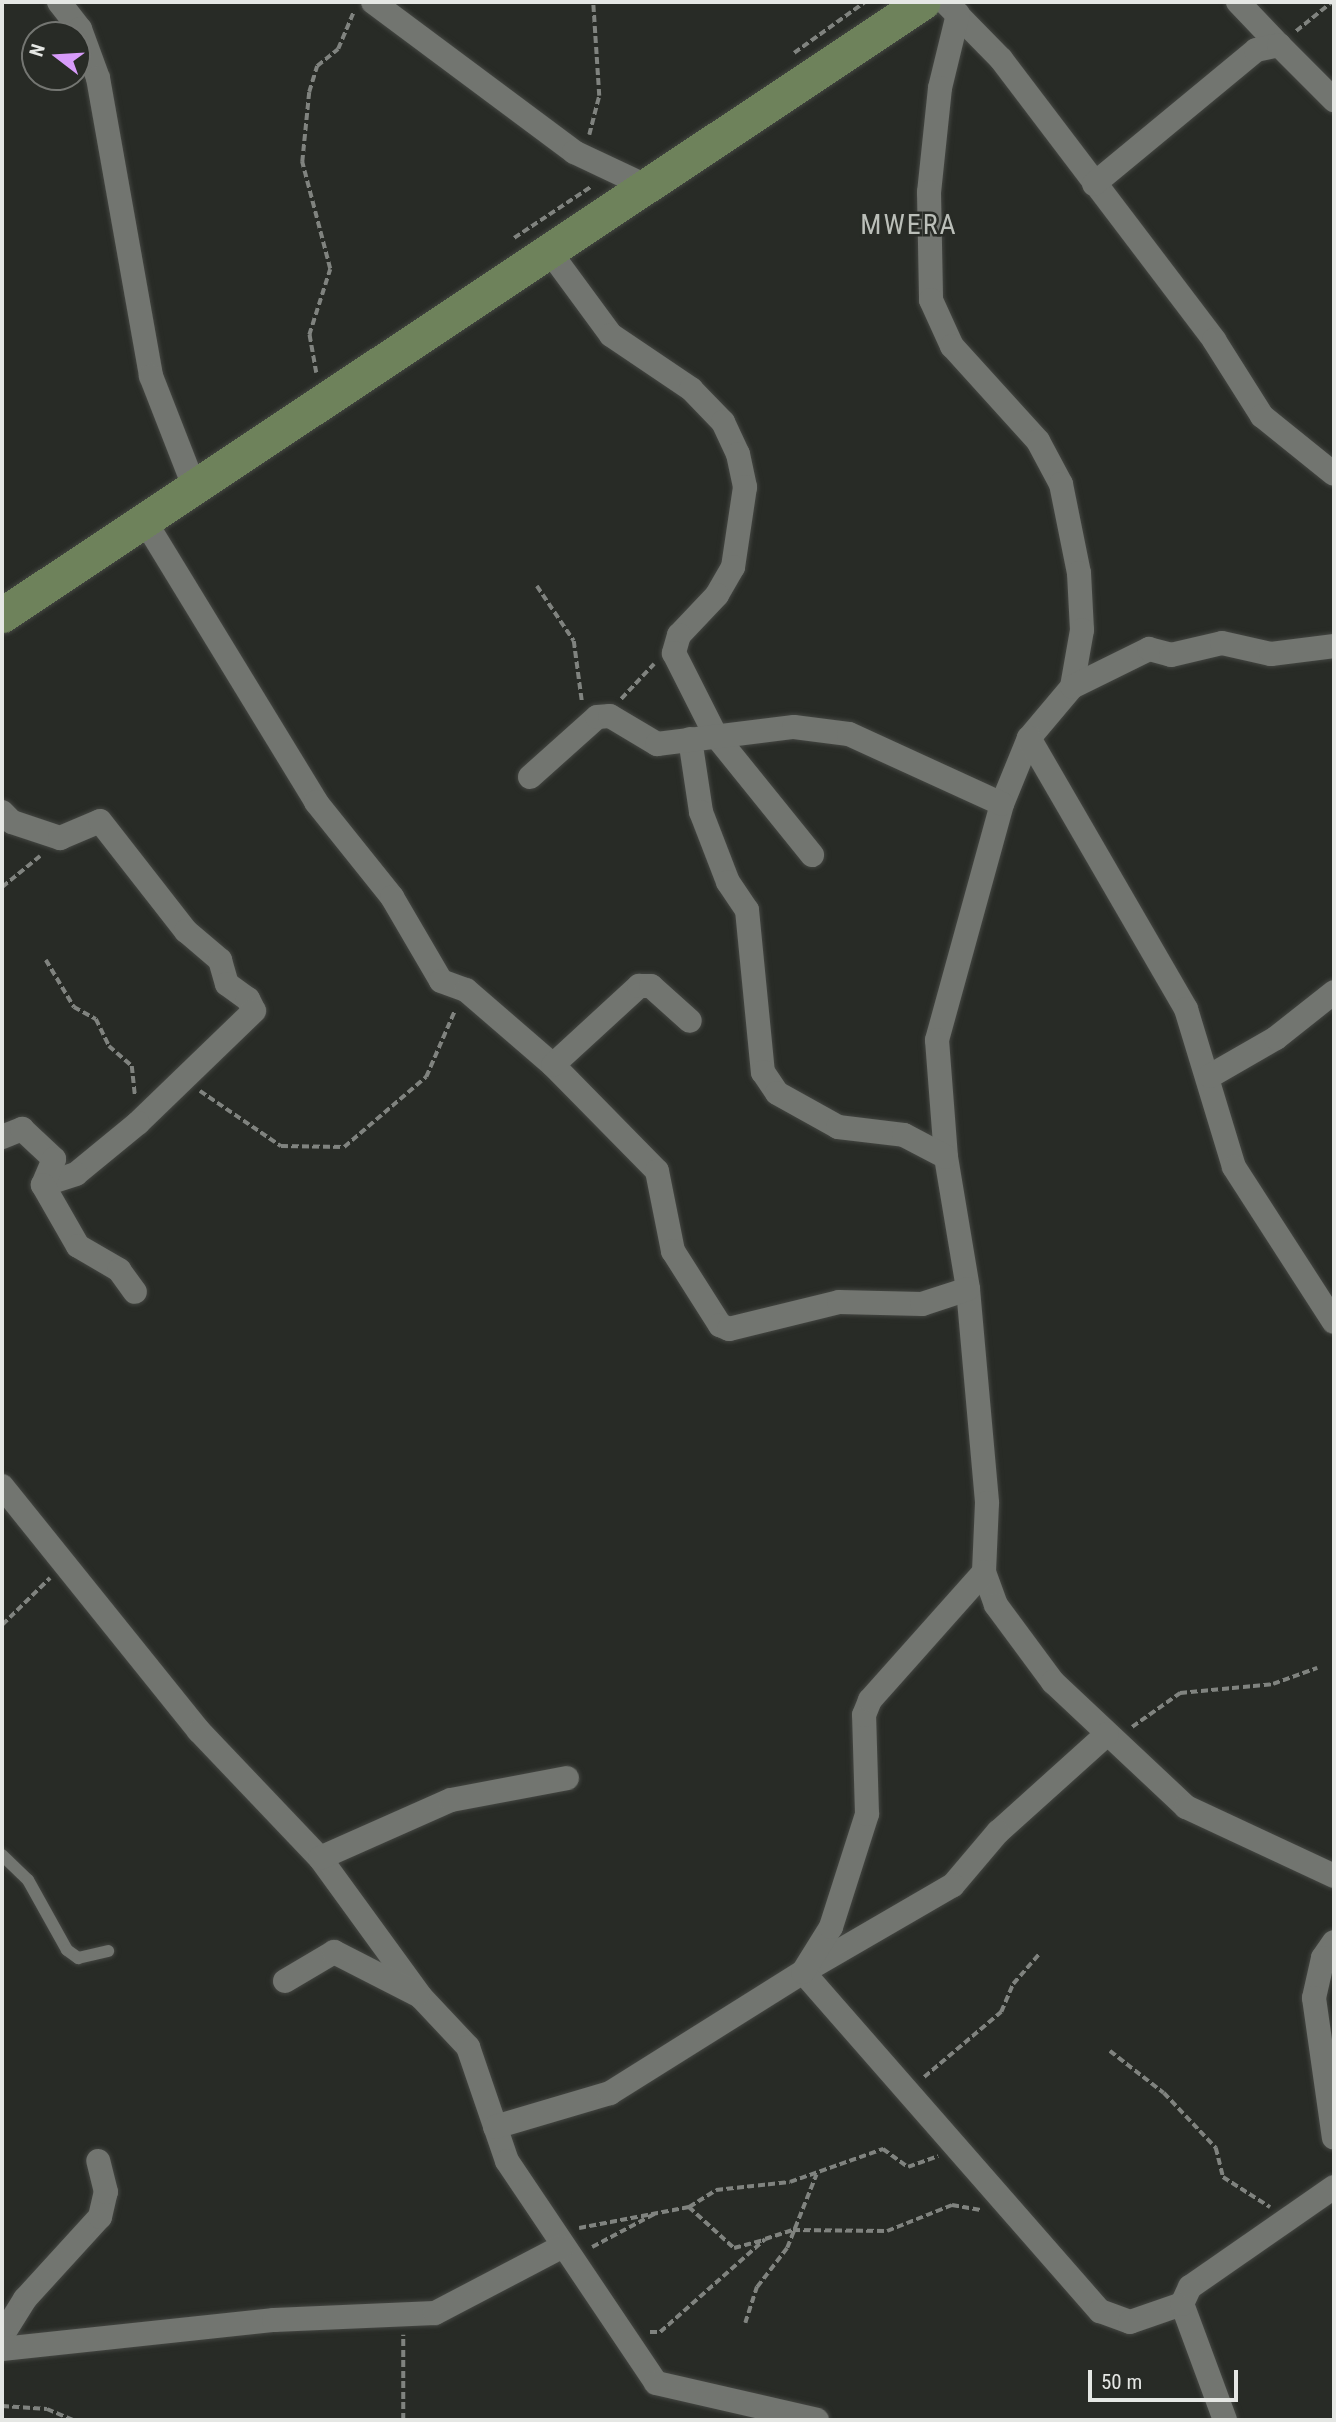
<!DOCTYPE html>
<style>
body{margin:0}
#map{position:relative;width:1336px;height:2422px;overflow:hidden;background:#282b26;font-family:"Roboto Condensed",sans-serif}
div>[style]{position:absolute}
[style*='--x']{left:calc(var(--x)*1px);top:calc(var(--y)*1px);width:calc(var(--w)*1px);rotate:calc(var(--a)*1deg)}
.path>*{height:3.5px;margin-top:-1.75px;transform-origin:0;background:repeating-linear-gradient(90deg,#80837f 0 7px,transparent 0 10.5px)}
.roads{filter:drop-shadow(0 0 2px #444642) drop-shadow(0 0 2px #444642)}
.service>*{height:12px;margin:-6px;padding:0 6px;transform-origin:6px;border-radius:6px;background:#727570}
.minor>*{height:24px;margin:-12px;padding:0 12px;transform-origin:12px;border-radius:12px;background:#727570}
.secondary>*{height:35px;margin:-17.5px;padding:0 17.5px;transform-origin:17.5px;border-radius:17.5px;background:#6e825b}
span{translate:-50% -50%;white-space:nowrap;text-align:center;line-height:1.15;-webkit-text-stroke:5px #282b26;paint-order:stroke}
.quarter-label{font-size:28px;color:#bbbfb9;letter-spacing:2px}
.frame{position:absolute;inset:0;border:4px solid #e5e7e4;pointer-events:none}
.north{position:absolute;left:21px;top:21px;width:70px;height:70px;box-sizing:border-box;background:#282b26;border:2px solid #747672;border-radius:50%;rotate:287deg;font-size:19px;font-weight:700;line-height:28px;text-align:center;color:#e5e7e4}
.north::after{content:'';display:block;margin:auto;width:24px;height:32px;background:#d79bf9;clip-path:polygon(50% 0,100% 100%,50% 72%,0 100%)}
.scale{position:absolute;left:1088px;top:2370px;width:150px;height:32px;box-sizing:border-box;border:4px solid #e5e7e4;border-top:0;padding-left:9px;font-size:21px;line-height:24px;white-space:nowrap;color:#e5e7e4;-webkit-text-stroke:5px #282b26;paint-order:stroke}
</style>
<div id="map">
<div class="path">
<i style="--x:1296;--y:31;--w:46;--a:-38.9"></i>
<i style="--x:794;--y:53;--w:87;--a:-35.7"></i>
<i style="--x:589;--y:135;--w:40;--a:-75.6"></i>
<i style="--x:599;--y:96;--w:94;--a:-93.7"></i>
<i style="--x:514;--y:238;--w:94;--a:-33.7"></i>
<i style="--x:316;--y:373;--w:39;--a:-100"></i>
<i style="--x:309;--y:335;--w:69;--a:-72.3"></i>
<i style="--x:330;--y:269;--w:111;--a:-104.7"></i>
<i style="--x:302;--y:162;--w:70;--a:-84.3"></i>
<i style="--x:309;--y:92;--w:27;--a:-73"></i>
<i style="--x:317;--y:66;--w:27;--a:-39"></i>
<i style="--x:338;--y:49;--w:41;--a:-67.2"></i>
<i style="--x:537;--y:586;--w:66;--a:56.1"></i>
<i style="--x:574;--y:641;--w:61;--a:82.4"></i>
<i style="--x:621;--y:699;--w:48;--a:-46.7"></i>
<i style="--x:2;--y:887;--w:49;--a:-39.2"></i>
<i style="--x:46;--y:960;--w:55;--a:59.2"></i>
<i style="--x:74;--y:1007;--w:25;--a:29"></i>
<i style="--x:96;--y:1019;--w:30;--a:64"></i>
<i style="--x:109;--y:1046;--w:30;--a:41"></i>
<i style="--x:132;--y:1066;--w:31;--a:84"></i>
<i style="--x:200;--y:1091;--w:98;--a:34.2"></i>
<i style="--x:281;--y:1146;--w:63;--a:0.9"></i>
<i style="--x:344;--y:1147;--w:108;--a:-40.5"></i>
<i style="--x:426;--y:1077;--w:73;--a:-66.6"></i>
<i style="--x:2;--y:1625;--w:67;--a:-44.4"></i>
<i style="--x:1132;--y:1727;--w:59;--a:-35.3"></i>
<i style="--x:1180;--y:1693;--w:93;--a:-5.5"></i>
<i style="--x:1273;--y:1684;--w:47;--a:-20"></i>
<i style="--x:1110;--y:2051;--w:68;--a:37.9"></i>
<i style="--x:1164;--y:2093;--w:76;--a:46.6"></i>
<i style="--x:1216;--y:2148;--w:30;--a:76"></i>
<i style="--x:1223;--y:2177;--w:56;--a:32.6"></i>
<i style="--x:924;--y:2077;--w:101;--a:-40.2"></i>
<i style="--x:1001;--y:2012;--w:30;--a:-67"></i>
<i style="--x:1013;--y:1984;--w:40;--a:-49"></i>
<i style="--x:689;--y:2207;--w:61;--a:42.3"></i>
<i style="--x:734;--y:2248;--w:31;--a:-15"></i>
<i style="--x:579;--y:2228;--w:112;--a:-10.8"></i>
<i style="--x:689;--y:2207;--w:32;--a:-32"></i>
<i style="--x:716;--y:2190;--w:74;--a:-6.2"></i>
<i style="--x:790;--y:2182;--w:99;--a:-19.5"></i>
<i style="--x:883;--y:2149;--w:31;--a:36"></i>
<i style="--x:908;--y:2167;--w:32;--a:-20"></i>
<i style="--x:592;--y:2247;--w:72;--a:-28"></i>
<i style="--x:745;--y:2323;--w:38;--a:-72"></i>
<i style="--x:757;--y:2287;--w:49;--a:-52.4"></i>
<i style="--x:787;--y:2248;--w:79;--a:-68.3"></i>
<i style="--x:650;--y:2332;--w:10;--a:0"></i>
<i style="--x:660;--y:2332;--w:140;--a:-41.5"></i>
<i style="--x:765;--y:2239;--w:29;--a:-18"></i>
<i style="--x:793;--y:2230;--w:94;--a:0.6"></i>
<i style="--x:887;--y:2231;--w:70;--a:-21.8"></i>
<i style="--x:952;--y:2205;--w:29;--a:10"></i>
<i style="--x:2;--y:2406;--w:45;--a:3.8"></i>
<i style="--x:47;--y:2409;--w:28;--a:23"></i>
<i style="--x:403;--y:2420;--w:85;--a:-90"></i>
</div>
<div class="roads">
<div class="service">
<i style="--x:2;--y:1855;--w:36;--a:44"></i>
<i style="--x:28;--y:1880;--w:80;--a:60.9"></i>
<i style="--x:67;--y:1950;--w:14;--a:36"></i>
<i style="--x:78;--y:1958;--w:31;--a:-13"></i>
</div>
<div class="minor">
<i style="--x:59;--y:2;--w:34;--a:52"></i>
<i style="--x:80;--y:29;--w:52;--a:69.8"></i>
<i style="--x:98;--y:78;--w:303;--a:79.9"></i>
<i style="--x:151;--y:376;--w:121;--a:68.7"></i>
<i style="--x:373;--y:2;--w:251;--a:36.7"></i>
<i style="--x:574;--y:152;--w:80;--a:25.3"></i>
<i style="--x:945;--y:2;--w:80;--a:45.5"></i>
<i style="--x:1001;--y:59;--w:353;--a:52.8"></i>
<i style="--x:1214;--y:340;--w:90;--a:57.7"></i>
<i style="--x:1262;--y:416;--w:92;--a:38.9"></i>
<i style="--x:1238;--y:2;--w:59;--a:46.4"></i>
<i style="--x:958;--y:14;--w:76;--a:103.7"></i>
<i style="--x:940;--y:88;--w:105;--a:96"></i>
<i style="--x:929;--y:192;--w:108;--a:88.9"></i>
<i style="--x:931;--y:300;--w:51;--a:65.5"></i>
<i style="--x:952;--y:346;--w:128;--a:47.8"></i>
<i style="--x:1038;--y:441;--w:49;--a:61.9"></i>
<i style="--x:1061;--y:484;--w:91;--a:78.6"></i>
<i style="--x:1079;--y:573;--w:57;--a:87"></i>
<i style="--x:1082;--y:630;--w:58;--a:100"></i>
<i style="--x:1072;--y:687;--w:67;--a:130.1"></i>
<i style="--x:1029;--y:738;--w:71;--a:112.2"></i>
<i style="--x:1002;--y:804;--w:245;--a:105.4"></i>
<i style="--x:937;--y:1040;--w:117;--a:85.6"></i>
<i style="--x:946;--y:1157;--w:134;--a:80.5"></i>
<i style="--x:968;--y:1289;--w:215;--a:84.9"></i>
<i style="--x:987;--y:1503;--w:69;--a:92.5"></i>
<i style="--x:984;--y:1572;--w:35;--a:70"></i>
<i style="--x:996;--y:1605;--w:96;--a:53.5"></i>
<i style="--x:1053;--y:1682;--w:183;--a:43.2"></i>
<i style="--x:1186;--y:1807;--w:163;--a:25"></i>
<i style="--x:1094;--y:184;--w:210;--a:-39.6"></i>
<i style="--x:1256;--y:50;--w:24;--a:-12"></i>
<i style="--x:1279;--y:45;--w:78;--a:45"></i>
<i style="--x:550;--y:252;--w:103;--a:53.7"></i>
<i style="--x:611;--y:335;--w:97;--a:34"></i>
<i style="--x:691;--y:389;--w:46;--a:45.9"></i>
<i style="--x:723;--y:422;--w:35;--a:65"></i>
<i style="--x:738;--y:454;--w:34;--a:78"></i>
<i style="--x:745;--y:487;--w:81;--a:98.5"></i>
<i style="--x:733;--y:567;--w:32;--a:120"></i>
<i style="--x:717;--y:595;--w:55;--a:133.5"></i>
<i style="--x:679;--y:635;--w:19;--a:106"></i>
<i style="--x:674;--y:653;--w:93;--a:63.2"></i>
<i style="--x:716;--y:736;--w:153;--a:51.1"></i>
<i style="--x:146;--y:523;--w:327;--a:58.6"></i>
<i style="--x:316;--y:802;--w:122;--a:51.3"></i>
<i style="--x:392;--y:897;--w:97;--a:59.7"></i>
<i style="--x:441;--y:981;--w:27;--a:20"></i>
<i style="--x:466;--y:990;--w:115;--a:40.8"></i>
<i style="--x:553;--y:1065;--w:148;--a:45.5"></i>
<i style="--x:657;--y:1171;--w:82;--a:78.7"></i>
<i style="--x:673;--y:1251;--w:88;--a:57.6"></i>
<i style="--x:720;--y:1325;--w:10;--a:24"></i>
<i style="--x:729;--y:1329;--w:113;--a:-13.8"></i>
<i style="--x:839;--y:1302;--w:83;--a:1.4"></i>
<i style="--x:922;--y:1304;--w:48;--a:-18.1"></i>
<i style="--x:1072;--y:687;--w:86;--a:-26.3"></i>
<i style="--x:1149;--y:649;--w:23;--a:15"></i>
<i style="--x:1171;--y:655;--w:52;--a:-13.2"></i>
<i style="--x:1222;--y:643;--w:50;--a:12.7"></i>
<i style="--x:1271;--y:654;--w:64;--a:-7.2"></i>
<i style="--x:1029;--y:738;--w:313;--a:59.9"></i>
<i style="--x:1186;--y:1009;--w:165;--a:73.1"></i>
<i style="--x:1234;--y:1167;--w:184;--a:57.2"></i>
<i style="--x:690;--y:739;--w:74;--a:81.4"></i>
<i style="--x:701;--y:812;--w:75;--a:68.9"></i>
<i style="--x:728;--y:882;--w:34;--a:56"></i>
<i style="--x:747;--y:910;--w:163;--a:84.4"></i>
<i style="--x:763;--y:1072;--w:25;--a:56"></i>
<i style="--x:777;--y:1093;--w:70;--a:29.1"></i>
<i style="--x:838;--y:1127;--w:66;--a:6.9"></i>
<i style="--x:904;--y:1135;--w:47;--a:27.6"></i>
<i style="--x:530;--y:777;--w:90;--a:-41.8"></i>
<i style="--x:597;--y:717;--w:13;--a:-4"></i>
<i style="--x:610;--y:716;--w:55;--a:30.8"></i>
<i style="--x:657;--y:744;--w:138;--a:-7.1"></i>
<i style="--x:794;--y:727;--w:55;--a:7.3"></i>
<i style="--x:849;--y:734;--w:168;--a:24.6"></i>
<i style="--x:2;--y:812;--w:14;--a:45"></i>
<i style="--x:12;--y:822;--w:51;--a:18.4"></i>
<i style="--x:60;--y:838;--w:43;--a:-23"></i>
<i style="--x:100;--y:821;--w:140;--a:52"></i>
<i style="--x:186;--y:931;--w:45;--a:40.5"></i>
<i style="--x:220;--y:960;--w:25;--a:74"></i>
<i style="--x:227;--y:984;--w:26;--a:36"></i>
<i style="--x:248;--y:999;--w:13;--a:63"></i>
<i style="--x:254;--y:1011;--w:161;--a:136"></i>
<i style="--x:138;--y:1123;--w:80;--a:140.6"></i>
<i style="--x:76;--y:1174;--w:35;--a:162"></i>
<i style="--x:553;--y:1065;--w:117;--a:-42.6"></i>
<i style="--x:639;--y:986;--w:12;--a:0"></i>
<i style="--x:651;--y:986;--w:52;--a:41.9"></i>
<i style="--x:1210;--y:1076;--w:76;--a:-29.9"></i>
<i style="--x:1276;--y:1038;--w:74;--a:-38.4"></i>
<i style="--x:2;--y:1137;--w:22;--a:-22"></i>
<i style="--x:22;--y:1129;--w:44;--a:43.2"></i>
<i style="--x:54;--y:1159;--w:28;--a:113"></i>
<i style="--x:43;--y:1185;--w:70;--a:60.2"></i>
<i style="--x:78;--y:1246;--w:48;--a:30.3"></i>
<i style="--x:119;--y:1270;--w:27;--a:54"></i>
<i style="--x:2;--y:1486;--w:314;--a:51.2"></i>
<i style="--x:199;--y:1731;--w:175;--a:46.4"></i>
<i style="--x:320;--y:1858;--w:172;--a:54"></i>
<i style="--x:421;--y:1997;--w:69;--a:46.8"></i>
<i style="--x:468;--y:2047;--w:120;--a:71.1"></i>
<i style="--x:507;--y:2161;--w:267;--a:56.1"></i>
<i style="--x:656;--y:2383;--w:165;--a:12.9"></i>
<i style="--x:1107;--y:1734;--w:147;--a:138"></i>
<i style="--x:998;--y:1832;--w:70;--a:130.3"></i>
<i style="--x:953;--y:1885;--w:173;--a:149.9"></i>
<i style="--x:803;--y:1972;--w:451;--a:48.8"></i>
<i style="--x:1100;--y:2311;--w:32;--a:20"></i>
<i style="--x:1130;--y:2322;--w:55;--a:-19.1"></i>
<i style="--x:320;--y:1858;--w:143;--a:-23.9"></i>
<i style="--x:451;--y:1800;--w:118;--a:-10.7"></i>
<i style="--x:1334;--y:1942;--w:19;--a:125"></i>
<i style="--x:1323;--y:1958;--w:41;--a:102.7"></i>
<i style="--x:1314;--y:1998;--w:141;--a:81.9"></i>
<i style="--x:285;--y:1981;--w:57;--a:-30.6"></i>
<i style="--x:334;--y:1952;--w:94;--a:27.1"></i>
<i style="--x:495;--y:2127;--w:120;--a:-16.5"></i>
<i style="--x:610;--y:2093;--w:228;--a:-32.1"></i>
<i style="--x:803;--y:1972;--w:53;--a:-58.1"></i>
<i style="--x:831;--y:1927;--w:119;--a:-72.3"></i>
<i style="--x:867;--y:1814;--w:99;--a:-91.7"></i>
<i style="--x:864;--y:1715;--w:16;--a:-68"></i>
<i style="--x:870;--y:1700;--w:171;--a:-48.3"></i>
<i style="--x:2;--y:2336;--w:44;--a:-58.1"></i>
<i style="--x:25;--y:2299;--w:111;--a:-47.6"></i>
<i style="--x:100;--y:2217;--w:26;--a:-77"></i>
<i style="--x:106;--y:2192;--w:32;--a:-104"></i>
<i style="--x:2;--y:2349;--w:274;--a:-6.1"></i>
<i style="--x:274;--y:2320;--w:161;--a:-2.5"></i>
<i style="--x:435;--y:2313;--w:142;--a:-27.6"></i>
<i style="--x:1225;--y:2420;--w:124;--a:-110.3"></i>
<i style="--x:1182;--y:2304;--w:19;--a:-65"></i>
<i style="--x:1190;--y:2287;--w:175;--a:-34.8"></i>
</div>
<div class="secondary">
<i style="--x:2;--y:615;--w:1106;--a:-33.65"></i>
</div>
</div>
<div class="quarter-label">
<span style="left:909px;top:225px">MWERA</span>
</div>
<div class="frame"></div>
<div class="north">N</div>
<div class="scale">50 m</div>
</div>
